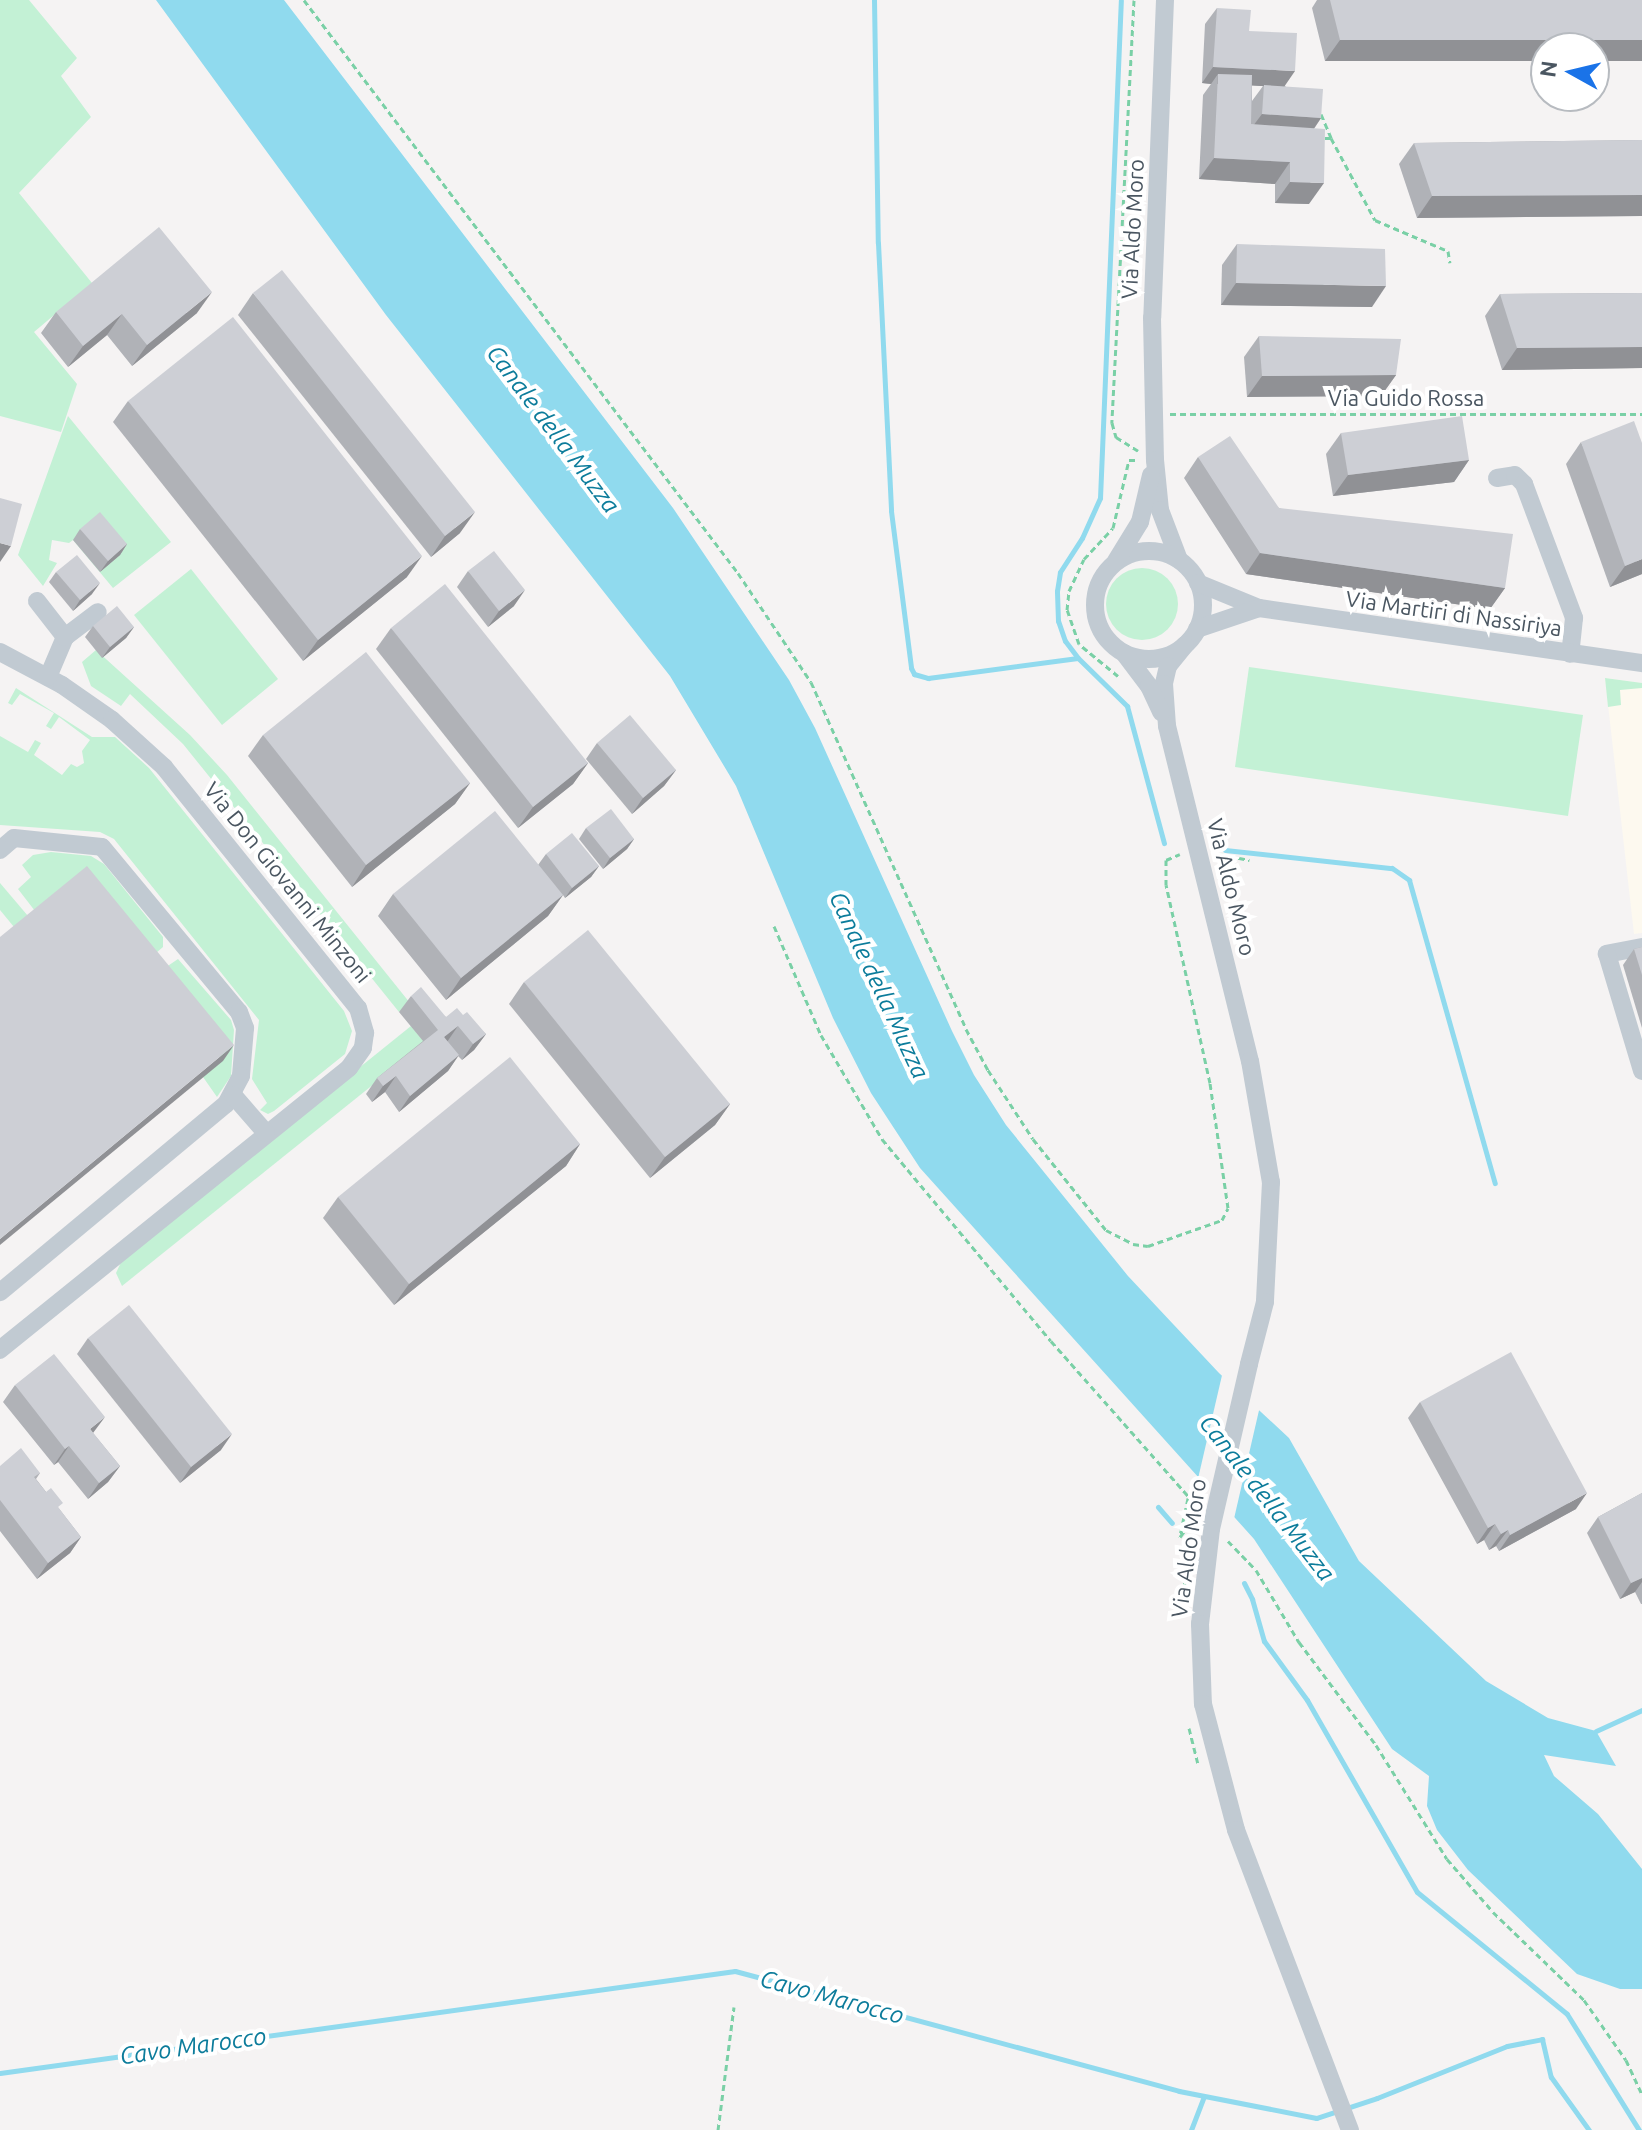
<!DOCTYPE html>
<style>
body{margin:0}
#map{position:relative;width:1642px;height:2130px;overflow:hidden;background:#f5f3f3;font-family:Ubuntu,sans-serif}
div>[style]{position:absolute}
[style*='--x']{left:calc(var(--x)*1px);top:calc(var(--y)*1px);width:calc(var(--w)*1px);rotate:calc(var(--a)*1deg)}
.commercial>*{inset:0;background:#fdf9ef}
.green>*{inset:0;background:#c3f1d5}
.round{border-radius:50%}
.water>*{inset:0;background:#90daee}
.pier>*{inset:0;background:#f5f3f3}
.stream>*{height:5px;margin:-2.5px;padding:0 2.5px;transform-origin:2.5px;border-radius:2.5px;background:#90daee}
.path>*{height:3px;margin-top:-1.5px;transform-origin:0;background:repeating-linear-gradient(90deg,#7ad0a6 0 6px,transparent 0 10px)}
.minor>*{height:18px;margin:-9px;padding:0 9px;transform-origin:9px;border-radius:9px;background:#c1cad2}
.minor>.ring{margin:-9px;padding:0;box-sizing:content-box;background:none;border:18px solid #c1cad2;border-radius:50%}
.minor-bridge>*{height:18px;margin:-9px;padding:0 9px;transform-origin:9px;border-radius:9px;background:#c1cad2}
.wall>*{inset:0;background:#b0b2b7}
.shaded-wall>*{inset:0;background:#909195}
.building>*{inset:0;background:#cdcfd5}
span{translate:-50% -50%;white-space:nowrap;text-align:center;line-height:1.15;-webkit-text-stroke:8px #fff;paint-order:stroke}
.street-label{font-size:22px;color:#4a5661}
.water-label{font-size:24px;color:#0c7c9b;font-style:italic}
.north{position:absolute;left:1530px;top:32px;width:80px;height:80px;box-sizing:border-box;background:#fff;border:2px solid #b7bbc0;border-radius:50%;rotate:278deg;font-size:22px;font-weight:700;line-height:32px;text-align:center;color:#4a5661}
.north::after{content:'';display:block;margin:auto;width:28px;height:36px;background:#1a73e8;clip-path:polygon(50% 0,100% 100%,50% 72%,0 100%)}
</style>
<div id="map">
<div class="commercial">
<i style="clip-path:polygon(1605px 678px,1642px 683px,1642px 933px,1634px 934px)"></i>
</div>
<div class="green">
<i style="clip-path:polygon(0 0,29px 0,77px 58px,61px 76px,91px 117px,19px 193px,92px 283px,34px 332px,77px 384px,61px 432px,0 416px)"></i>
<i style="clip-path:polygon(68px 416px,171px 542px,113px 588px,73px 540px,69px 543px,52px 540px,49px 560px,57px 563px,43px 586px,18px 555px)"></i>
<i class="round" style="left:1106px;top:568px;width:72px;height:72px"></i>
<i style="clip-path:polygon(191px 569px,278px 679px,222px 725px,134px 615px)"></i>
<i style="clip-path:polygon(96px 650px,190px 735px,227px 775px,410px 1003px,399px 1012px,183px 744px,130px 694px,121px 706px,91px 686px,82px 662px)"></i>
<i style="clip-path:polygon(1249px 667px,1583px 715px,1568px 816px,1235px 767px)"></i>
<i style="clip-path:polygon(1605px 678px,1642px 683px,1642px 688px,1620px 690px,1621px 705px,1608px 707px)"></i>
<i style="clip-path:polygon(16px 688px,92px 737px,115px 737px,149px 768px,344px 1011px,352px 1031px,345px 1054px,274px 1111px,268px 1114px,260px 1110px,267px 1103px,252px 1079px,259px 1020px,114px 839px,100px 832px,0 825px,0 736px,28px 752px,35px 740px,41px 743px,34px 755px,62px 775px,71px 764px,77px 767px,84px 763px,82px 751px,90px 740px,59px 717px,51px 729px,46px 726px,54px 713px,20px 694px,12px 705px,8px 703px)"></i>
<i style="clip-path:polygon(51px 852px,91px 856px,104px 864px,163px 937px,163px 947px,143px 964px,35px 911px,18px 889px,31px 877px,22px 865px,33px 855px)"></i>
<i style="clip-path:polygon(0 883px,28px 916px,14px 927px,0 910px)"></i>
<i style="clip-path:polygon(178px 959px,231px 1020px,234px 1030px,231px 1076px,217px 1097px,203px 1077px,222px 1060px,153px 976px)"></i>
<i style="clip-path:polygon(411px 1026px,425px 1043px,122px 1286px,116px 1273px,123px 1258px)"></i>
</div>
<div class="water">
<i style="clip-path:polygon(156px 0,284px 0,673px 508px,789px 680px,815px 728px,952px 1031px,974px 1075px,1006px 1125px,1128px 1276px,1219px 1373px,1289px 1438px,1359px 1561px,1486px 1681px,1548px 1718px,1596px 1731px,1616px 1766px,1544px 1755px,1554px 1776px,1598px 1814px,1642px 1869px,1642px 1989px,1620px 1989px,1577px 1974px,1468px 1870px,1437px 1830px,1427px 1806px,1429px 1776px,1392px 1749px,1254px 1539px,920px 1168px,871px 1093px,833px 1018px,736px 786px,670px 676px,386px 315px)"></i>
</div>
<div class="pier">
<i style="clip-path:polygon(1223px 1371px,1260px 1406px,1233px 1523px,1197px 1483px)"></i>
</div>
<div class="stream">
<i style="--x:874;--y:0;--w:243;--a:89.1"></i>
<i style="--x:878;--y:243;--w:268;--a:87.2"></i>
<i style="--x:891;--y:511;--w:158;--a:82.7"></i>
<i style="--x:911;--y:668;--w:7;--a:63"></i>
<i style="--x:914;--y:674;--w:15;--a:16"></i>
<i style="--x:928;--y:678;--w:151;--a:-7.6"></i>
<i style="--x:1078;--y:658;--w:69;--a:44.4"></i>
<i style="--x:1127;--y:706;--w:142;--a:74.9"></i>
<i style="--x:1078;--y:658;--w:21;--a:-127"></i>
<i style="--x:1065;--y:641;--w:21;--a:-109"></i>
<i style="--x:1058;--y:621;--w:30;--a:-92"></i>
<i style="--x:1057;--y:591;--w:19;--a:-81"></i>
<i style="--x:1060;--y:572;--w:40;--a:-57.1"></i>
<i style="--x:1082;--y:538;--w:44;--a:-65.8"></i>
<i style="--x:1100;--y:498;--w:498;--a:-87.6"></i>
<i style="--x:1225;--y:850;--w:168;--a:6.2"></i>
<i style="--x:1392;--y:868;--w:21;--a:35"></i>
<i style="--x:1409;--y:880;--w:315;--a:74.2"></i>
<i style="--x:1158;--y:1507;--w:21;--a:49"></i>
<i style="--x:1244;--y:1583;--w:18;--a:63"></i>
<i style="--x:1252;--y:1599;--w:44;--a:74.1"></i>
<i style="--x:1264;--y:1641;--w:73;--a:53.9"></i>
<i style="--x:1307;--y:1700;--w:221;--a:60.2"></i>
<i style="--x:1417;--y:1892;--w:193;--a:39.1"></i>
<i style="--x:1567;--y:2014;--w:137;--a:58.2"></i>
<i style="--x:1596;--y:1731;--w:51;--a:-24.5"></i>
<i style="--x:0;--y:2073;--w:742;--a:-7.9"></i>
<i style="--x:735;--y:1971;--w:460;--a:15.1"></i>
<i style="--x:1179;--y:2091;--w:140;--a:11.1"></i>
<i style="--x:1316;--y:2118;--w:64;--a:-18.2"></i>
<i style="--x:1377;--y:2098;--w:140;--a:-21.8"></i>
<i style="--x:1507;--y:2046;--w:36;--a:-11"></i>
<i style="--x:1542;--y:2039;--w:39;--a:77"></i>
<i style="--x:1551;--y:2077;--w:65;--a:54.4"></i>
<i style="--x:1191;--y:2130;--w:36;--a:-69"></i>
</div>
<div class="path">
<i style="--x:304;--y:0;--w:719;--a:52.86"></i>
<i style="--x:738;--y:573;--w:131;--a:56.2"></i>
<i style="--x:811;--y:682;--w:380;--a:65.9"></i>
<i style="--x:966;--y:1029;--w:47;--a:61.8"></i>
<i style="--x:988;--y:1070;--w:82;--a:56.9"></i>
<i style="--x:1033;--y:1139;--w:117;--a:51.3"></i>
<i style="--x:1106;--y:1230;--w:30;--a:27"></i>
<i style="--x:1133;--y:1244;--w:15;--a:8"></i>
<i style="--x:1148;--y:1246;--w:78;--a:-19.4"></i>
<i style="--x:1222;--y:1220;--w:13;--a:-63"></i>
<i style="--x:1228;--y:1208;--w:126;--a:-98.2"></i>
<i style="--x:1210;--y:1083;--w:203;--a:-102.5"></i>
<i style="--x:1166;--y:885;--w:25;--a:-90"></i>
<i style="--x:1166;--y:860;--w:15;--a:-23"></i>
<i style="--x:1134;--y:0;--w:424;--a:93"></i>
<i style="--x:1112;--y:423;--w:15;--a:74"></i>
<i style="--x:1116;--y:437;--w:26;--a:32"></i>
<i style="--x:1321;--y:114;--w:26;--a:67"></i>
<i style="--x:1331;--y:138;--w:9;--a:180"></i>
<i style="--x:1331;--y:138;--w:93;--a:61.8"></i>
<i style="--x:1375;--y:220;--w:79;--a:23"></i>
<i style="--x:1448;--y:251;--w:12;--a:81"></i>
<i style="--x:1170;--y:414;--w:472;--a:0"></i>
<i style="--x:1118;--y:676;--w:50;--a:-140.6"></i>
<i style="--x:1079;--y:644;--w:36;--a:-109"></i>
<i style="--x:1067;--y:610;--w:19;--a:-84"></i>
<i style="--x:1069;--y:591;--w:35;--a:-65"></i>
<i style="--x:1084;--y:559;--w:42;--a:-46.9"></i>
<i style="--x:1113;--y:528;--w:70;--a:-76.8"></i>
<i style="--x:1129;--y:460;--w:10;--a:0"></i>
<i style="--x:1219;--y:854;--w:31;--a:11"></i>
<i style="--x:774;--y:926;--w:119;--a:66.7"></i>
<i style="--x:821;--y:1035;--w:121;--a:59.6"></i>
<i style="--x:882;--y:1139;--w:263;--a:50.1"></i>
<i style="--x:1051;--y:1341;--w:223;--a:48.5"></i>
<i style="--x:1188;--y:1498;--w:40;--a:102"></i>
<i style="--x:1180;--y:1537;--w:24;--a:-54"></i>
<i style="--x:1228;--y:1541;--w:40;--a:46"></i>
<i style="--x:1256;--y:1570;--w:84;--a:59.2"></i>
<i style="--x:1299;--y:1642;--w:129;--a:53.2"></i>
<i style="--x:1376;--y:1745;--w:134;--a:58.1"></i>
<i style="--x:1447;--y:1859;--w:70;--a:49"></i>
<i style="--x:1493;--y:1912;--w:127;--a:44"></i>
<i style="--x:1584;--y:2000;--w:73;--a:55"></i>
<i style="--x:1626;--y:2060;--w:38;--a:65"></i>
<i style="--x:1184;--y:1589;--w:56;--a:-82.9"></i>
<i style="--x:1189;--y:1728;--w:36;--a:76"></i>
<i style="--x:718;--y:2130;--w:124;--a:-82.6"></i>
</div>
<div class="minor">
<i style="--x:1165;--y:0;--w:318;--a:92.3"></i>
<i style="--x:1152;--y:318;--w:142;--a:88.8"></i>
<i style="--x:1155;--y:460;--w:50;--a:84.3"></i>
<i style="--x:1160;--y:510;--w:53;--a:69.2"></i>
<i style="--x:1497;--y:478;--w:18;--a:-9"></i>
<i style="--x:1515;--y:475;--w:13;--a:45"></i>
<i style="--x:1524;--y:484;--w:143;--a:69.5"></i>
<i style="--x:1574;--y:618;--w:36;--a:96"></i>
<i class="ring" style="left:1095px;top:551px;width:90px;height:90px"></i>
<i style="--x:1116;--y:561;--w:46;--a:-58.4"></i>
<i style="--x:1140;--y:522;--w:48;--a:-76.8"></i>
<i style="--x:1198;--y:583;--w:66;--a:22.3"></i>
<i style="--x:1259;--y:608;--w:387;--a:8.2"></i>
<i style="--x:37;--y:601;--w:46;--a:52.1"></i>
<i style="--x:1197;--y:629;--w:65;--a:-18.7"></i>
<i style="--x:1185;--y:645;--w:27;--a:129"></i>
<i style="--x:1168;--y:666;--w:18;--a:103"></i>
<i style="--x:1164;--y:684;--w:42;--a:85.9"></i>
<i style="--x:1167;--y:726;--w:345;--a:76.1"></i>
<i style="--x:1250;--y:1061;--w:123;--a:80.2"></i>
<i style="--x:1271;--y:1182;--w:120;--a:92.9"></i>
<i style="--x:1265;--y:1302;--w:64;--a:104.5"></i>
<i style="--x:0;--y:652;--w:70;--a:28"></i>
<i style="--x:62;--y:685;--w:61;--a:35"></i>
<i style="--x:112;--y:720;--w:70;--a:42.1"></i>
<i style="--x:164;--y:767;--w:309;--a:51.2"></i>
<i style="--x:358;--y:1008;--w:26;--a:74"></i>
<i style="--x:365;--y:1033;--w:15;--a:98"></i>
<i style="--x:363;--y:1048;--w:24;--a:125"></i>
<i style="--x:349;--y:1068;--w:449;--a:141.1"></i>
<i style="--x:1124;--y:653;--w:41;--a:52.9"></i>
<i style="--x:1149;--y:686;--w:29;--a:65"></i>
<i style="--x:48;--y:677;--w:43;--a:-67"></i>
<i style="--x:65;--y:637;--w:41;--a:-37.1"></i>
<i style="--x:0;--y:850;--w:18;--a:-41"></i>
<i style="--x:14;--y:838;--w:88;--a:5.8"></i>
<i style="--x:102;--y:847;--w:214;--a:50.3"></i>
<i style="--x:239;--y:1012;--w:17;--a:69"></i>
<i style="--x:245;--y:1028;--w:48;--a:94.8"></i>
<i style="--x:241;--y:1076;--w:32;--a:118"></i>
<i style="--x:226;--y:1104;--w:294;--a:140.2"></i>
<i style="--x:1642;--y:947;--w:36;--a:169"></i>
<i style="--x:1607;--y:954;--w:122;--a:73.3"></i>
<i style="--x:233;--y:1095;--w:50;--a:49"></i>
<i style="--x:1211;--y:1529;--w:96;--a:96.6"></i>
<i style="--x:1200;--y:1624;--w:80;--a:87.9"></i>
<i style="--x:1203;--y:1704;--w:130;--a:75.3"></i>
<i style="--x:1236;--y:1830;--w:321;--a:69.2"></i>
</div>
<div class="minor-bridge">
<i style="--x:1211;--y:1529;--w:169;--a:-77"></i>
</div>
<div class="wall">
<i style="clip-path:polygon(1317px 0,1642px 0,1642px 61px,1594px 61px,1594px 48px,1546px 48px,1546px 61px,1325px 61px,1312px 8px)"></i>
<i style="clip-path:polygon(evenodd,1217px 8px,1249px 31px,1285px 86px,1321px 118px,1314px 129px,1309px 204px,1275px 203px,1275px 184px,1199px 179px,1203px 95px,1211px 84px,1202px 83px,1205px 24px,1217px 8px,1252px 85px,1263px 86px,1252px 101px,1252px 113px,1252px 85px)"></i>
<i style="clip-path:polygon(1642px 140px,1642px 216px,1417px 218px,1399px 164px,1414px 143px)"></i>
<i style="clip-path:polygon(1237px 244px,1372px 307px,1221px 305px,1222px 265px)"></i>
<i style="clip-path:polygon(253px 293px,460px 533px,431px 557px,238px 315px)"></i>
<i style="clip-path:polygon(1642px 293px,1642px 368px,1502px 370px,1485px 316px,1500px 294px)"></i>
<i style="clip-path:polygon(56px 312px,197px 313px,132px 366px,107px 335px,68px 367px,41px 333px)"></i>
<i style="clip-path:polygon(1259px 336px,1396px 375px,1381px 396px,1247px 397px,1244px 357px)"></i>
<i style="clip-path:polygon(128px 401px,407px 577px,303px 661px,113px 422px)"></i>
<i style="clip-path:polygon(1341px 433px,1469px 460px,1454px 482px,1333px 496px,1326px 454px)"></i>
<i style="clip-path:polygon(1581px 442px,1642px 574px,1610px 587px,1566px 464px)"></i>
<i style="clip-path:polygon(1198px 457px,1279px 508px,1505px 588px,1490px 609px,1246px 574px,1184px 478px)"></i>
<i style="clip-path:polygon(80px 529px,127px 544px,120px 555px,100px 572px,73px 540px)"></i>
<i style="clip-path:polygon(468px 571px,514px 606px,488px 627px,457px 587px)"></i>
<i style="clip-path:polygon(56px 572px,92px 594px,73px 611px,49px 582px)"></i>
<i style="clip-path:polygon(93px 626px,134px 627px,126px 638px,102px 658px,85px 637px)"></i>
<i style="clip-path:polygon(391px 628px,588px 763px,573px 784px,518px 828px,376px 649px)"></i>
<i style="clip-path:polygon(263px 735px,470px 783px,455px 804px,352px 887px,248px 756px)"></i>
<i style="clip-path:polygon(597px 743px,676px 770px,664px 786px,632px 814px,586px 759px)"></i>
<i style="clip-path:polygon(586px 828px,634px 839px,627px 849px,603px 869px,579px 839px)"></i>
<i style="clip-path:polygon(546px 854px,599px 866px,591px 877px,565px 898px,563px 895px,548px 916px,446px 1000px,378px 916px,393px 894px,538px 865px)"></i>
<i style="clip-path:polygon(1642px 947px,1642px 1028px,1623px 965px,1634px 949px)"></i>
<i style="clip-path:polygon(524px 982px,730px 1104px,715px 1125px,650px 1178px,509px 1004px)"></i>
<i style="clip-path:polygon(411px 996px,446px 1017px,463px 1015px,486px 1034px,474px 1050px,462px 1060px,458px 1056px,448px 1071px,399px 1112px,385px 1092px,372px 1102px,366px 1094px,377px 1078px,423px 1041px,399px 1012px)"></i>
<i style="clip-path:polygon(580px 1144px,566px 1166px,394px 1305px,323px 1218px,338px 1197px)"></i>
<i style="clip-path:polygon(88px 1338px,221px 1450px,180px 1483px,77px 1354px)"></i>
<i style="clip-path:polygon(15px 1385px,93px 1433px,120px 1466px,108px 1482px,88px 1499px,58px 1462px,54px 1465px,3px 1402px)"></i>
<i style="clip-path:polygon(1420px 1402px,1576px 1509px,1499px 1551px,1496px 1546px,1489px 1550px,1484px 1540px,1477px 1544px,1408px 1418px)"></i>
<i style="clip-path:polygon(0 1466px,40px 1473px,36px 1479px,81px 1537px,70px 1553px,37px 1579px,0 1531px)"></i>
<i style="clip-path:polygon(1642px 1493px,1642px 1604px,1641px 1604px,1635px 1592px,1620px 1599px,1587px 1533px,1598px 1517px)"></i>
</div>
<div class="shaded-wall">
<i style="clip-path:polygon(1340px 40px,1642px 40px,1642px 61px,1594px 61px,1594px 48px,1546px 48px,1546px 61px,1325px 61px)"></i>
<i style="clip-path:polygon(1213px 67px,1295px 71px,1284px 87px,1217px 84px,1218px 74px,1211px 84px,1202px 83px)"></i>
<i style="clip-path:polygon(1262px 114px,1321px 118px,1310px 134px,1250px 130px)"></i>
<i style="clip-path:polygon(1214px 158px,1290px 162px,1275px 184px,1199px 179px)"></i>
<i style="clip-path:polygon(1290px 182px,1324px 183px,1309px 204px,1275px 203px)"></i>
<i style="clip-path:polygon(1642px 195px,1642px 216px,1417px 218px,1432px 196px)"></i>
<i style="clip-path:polygon(1236px 283px,1386px 286px,1372px 307px,1221px 305px)"></i>
<i style="clip-path:polygon(212px 292px,197px 313px,132px 366px,147px 345px)"></i>
<i style="clip-path:polygon(122px 314px,107px 335px,68px 367px,83px 346px)"></i>
<i style="clip-path:polygon(1642px 347px,1642px 368px,1502px 370px,1517px 348px)"></i>
<i style="clip-path:polygon(1396px 375px,1381px 396px,1247px 397px,1262px 376px)"></i>
<i style="clip-path:polygon(1469px 460px,1454px 482px,1333px 496px,1348px 475px)"></i>
<i style="clip-path:polygon(475px 512px,460px 533px,431px 557px,445px 536px)"></i>
<i style="clip-path:polygon(0 543px,11px 546px,0 562px)"></i>
<i style="clip-path:polygon(127px 544px,120px 555px,100px 572px,108px 561px)"></i>
<i style="clip-path:polygon(1260px 553px,1505px 588px,1490px 609px,1246px 574px)"></i>
<i style="clip-path:polygon(422px 556px,407px 577px,303px 661px,318px 640px)"></i>
<i style="clip-path:polygon(1642px 559px,1642px 574px,1610px 587px,1625px 566px)"></i>
<i style="clip-path:polygon(100px 583px,92px 594px,73px 611px,80px 600px)"></i>
<i style="clip-path:polygon(525px 590px,514px 606px,488px 627px,499px 611px)"></i>
<i style="clip-path:polygon(134px 627px,126px 638px,102px 658px,110px 647px)"></i>
<i style="clip-path:polygon(588px 763px,573px 784px,518px 828px,533px 807px)"></i>
<i style="clip-path:polygon(676px 770px,664px 786px,632px 814px,643px 798px)"></i>
<i style="clip-path:polygon(470px 783px,455px 804px,352px 887px,366px 865px)"></i>
<i style="clip-path:polygon(634px 839px,627px 849px,603px 869px,610px 858px)"></i>
<i style="clip-path:polygon(599px 866px,591px 877px,565px 898px,572px 888px)"></i>
<i style="clip-path:polygon(563px 895px,548px 916px,446px 1000px,461px 978px)"></i>
<i style="clip-path:polygon(458px 1026px,447px 1042px,444px 1037px)"></i>
<i style="clip-path:polygon(486px 1034px,474px 1050px,462px 1060px,473px 1044px)"></i>
<i style="clip-path:polygon(234px 1045px,223px 1061px,0 1245px,0 1239px)"></i>
<i style="clip-path:polygon(459px 1055px,448px 1071px,399px 1112px,410px 1096px)"></i>
<i style="clip-path:polygon(396px 1076px,385px 1092px,372px 1102px,383px 1086px)"></i>
<i style="clip-path:polygon(730px 1104px,715px 1125px,650px 1178px,665px 1157px)"></i>
<i style="clip-path:polygon(580px 1144px,566px 1166px,394px 1305px,409px 1284px)"></i>
<i style="clip-path:polygon(105px 1417px,93px 1433px,90px 1429px)"></i>
<i style="clip-path:polygon(232px 1434px,221px 1450px,180px 1483px,191px 1467px)"></i>
<i style="clip-path:polygon(69px 1446px,58px 1462px,54px 1465px,65px 1449px)"></i>
<i style="clip-path:polygon(120px 1466px,108px 1482px,88px 1499px,99px 1483px)"></i>
<i style="clip-path:polygon(1587px 1493px,1576px 1509px,1499px 1551px,1510px 1535px)"></i>
<i style="clip-path:polygon(1495px 1524px,1484px 1540px,1477px 1544px,1488px 1528px)"></i>
<i style="clip-path:polygon(1508px 1530px,1496px 1546px,1489px 1550px,1501px 1534px)"></i>
<i style="clip-path:polygon(81px 1537px,70px 1553px,37px 1579px,48px 1563px)"></i>
<i style="clip-path:polygon(1642px 1578px,1642px 1582px,1635px 1592px,1620px 1599px,1631px 1583px)"></i>
</div>
<div class="building">
<i style="clip-path:polygon(1330px 0,1642px 0,1642px 40px,1340px 40px)"></i>
<i style="clip-path:polygon(1217px 8px,1251px 10px,1249px 31px,1297px 33px,1295px 71px,1213px 67px)"></i>
<i style="clip-path:polygon(1218px 74px,1252px 75px,1251px 124px,1325px 129px,1324px 183px,1290px 182px,1290px 162px,1214px 158px)"></i>
<i style="clip-path:polygon(1264px 85px,1323px 89px,1321px 118px,1262px 114px)"></i>
<i style="clip-path:polygon(1642px 140px,1642px 195px,1432px 196px,1414px 143px)"></i>
<i style="clip-path:polygon(159px 227px,212px 292px,147px 345px,122px 314px,83px 346px,56px 312px)"></i>
<i style="clip-path:polygon(1237px 244px,1385px 249px,1386px 286px,1236px 283px)"></i>
<i style="clip-path:polygon(282px 270px,475px 512px,445px 536px,253px 293px)"></i>
<i style="clip-path:polygon(1642px 293px,1642px 347px,1517px 348px,1500px 294px)"></i>
<i style="clip-path:polygon(233px 317px,422px 556px,318px 640px,128px 401px)"></i>
<i style="clip-path:polygon(1259px 336px,1401px 339px,1396px 375px,1262px 376px)"></i>
<i style="clip-path:polygon(1462px 416px,1469px 460px,1348px 475px,1341px 433px)"></i>
<i style="clip-path:polygon(1634px 421px,1642px 443px,1642px 559px,1625px 566px,1581px 442px)"></i>
<i style="clip-path:polygon(1230px 436px,1279px 508px,1513px 534px,1505px 588px,1260px 553px,1198px 457px)"></i>
<i style="clip-path:polygon(0 498px,22px 504px,11px 546px,0 543px)"></i>
<i style="clip-path:polygon(100px 512px,127px 544px,108px 561px,80px 529px)"></i>
<i style="clip-path:polygon(494px 551px,525px 590px,499px 611px,468px 571px)"></i>
<i style="clip-path:polygon(77px 555px,100px 583px,80px 600px,56px 572px)"></i>
<i style="clip-path:polygon(445px 584px,588px 763px,533px 807px,391px 628px)"></i>
<i style="clip-path:polygon(117px 606px,134px 627px,110px 647px,93px 626px)"></i>
<i style="clip-path:polygon(366px 652px,470px 783px,366px 865px,263px 735px)"></i>
<i style="clip-path:polygon(630px 715px,676px 770px,643px 798px,597px 743px)"></i>
<i style="clip-path:polygon(611px 809px,634px 839px,610px 858px,586px 828px)"></i>
<i style="clip-path:polygon(495px 811px,563px 895px,461px 978px,393px 894px)"></i>
<i style="clip-path:polygon(572px 833px,599px 866px,572px 888px,546px 854px)"></i>
<i style="clip-path:polygon(87px 866px,234px 1045px,0 1239px,0 937px)"></i>
<i style="clip-path:polygon(588px 930px,730px 1104px,665px 1157px,524px 982px)"></i>
<i style="clip-path:polygon(1642px 947px,1642px 975px,1634px 949px)"></i>
<i style="clip-path:polygon(421px 987px,446px 1017px,457px 1008px,463px 1015px,467px 1012px,486px 1034px,473px 1044px,458px 1026px,444px 1037px,459px 1055px,410px 1096px,396px 1076px,383px 1086px,377px 1078px,438px 1030px,411px 996px)"></i>
<i style="clip-path:polygon(510px 1057px,580px 1144px,409px 1284px,338px 1197px)"></i>
<i style="clip-path:polygon(129px 1305px,232px 1434px,191px 1467px,88px 1338px)"></i>
<i style="clip-path:polygon(1511px 1352px,1587px 1493px,1510px 1535px,1508px 1530px,1501px 1534px,1495px 1524px,1488px 1528px,1420px 1402px)"></i>
<i style="clip-path:polygon(54px 1354px,105px 1417px,90px 1429px,120px 1466px,99px 1483px,69px 1446px,65px 1449px,15px 1385px)"></i>
<i style="clip-path:polygon(21px 1448px,40px 1473px,34px 1477px,46px 1492px,51px 1488px,63px 1503px,58px 1507px,81px 1537px,48px 1563px,0 1500px,0 1466px)"></i>
<i style="clip-path:polygon(1642px 1493px,1642px 1578px,1631px 1583px,1598px 1517px)"></i>
</div>
<div class="street-label">
<span style="left:1132px;top:229px;rotate:-87deg">Via Aldo Moro</span>
<span style="left:1406px;top:398px">Via Guido Rossa</span>
<span style="left:1454px;top:613px;rotate:8deg">Via Martiri di Nassiriya</span>
<span style="left:288px;top:882px;rotate:51deg">Via Don Giovanni Minzoni</span>
<span style="left:1232px;top:887px;rotate:76deg">Via Aldo Moro</span>
<span style="left:1188px;top:1548px;rotate:-82deg">Via Aldo Moro</span>
</div>
<div class="water-label">
<span style="left:553px;top:429px;rotate:53deg">Canale della Muzza</span>
<span style="left:879px;top:985px;rotate:65deg">Canale della Muzza</span>
<span style="left:1267px;top:1498px;rotate:52deg">Canale della Muzza</span>
<span style="left:832px;top:1997px;rotate:15deg">Cavo Marocco</span>
<span style="left:193px;top:2046px;rotate:-8deg">Cavo Marocco</span>
</div>
<div class="north">N</div>
</div>
